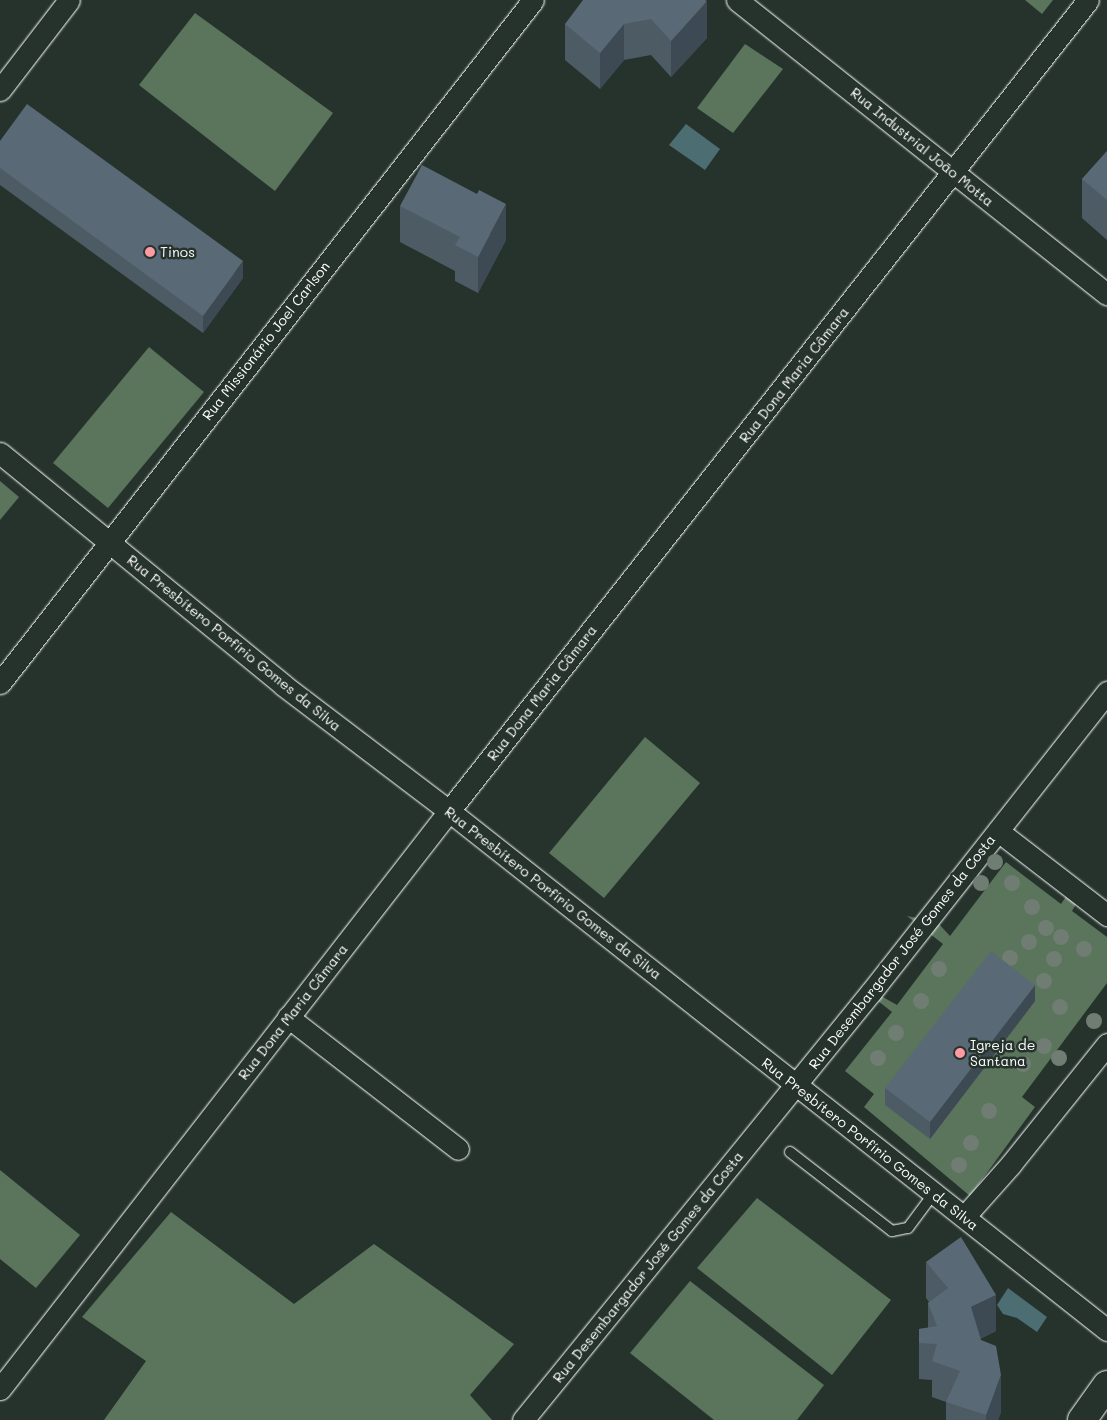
<!DOCTYPE html>
<meta charset="utf-8">
<style>
body{margin:0}
#map{position:relative;width:1107px;height:1420px;overflow:hidden;background:#26332d;font-family:Mali,sans-serif}
div>[style]{position:absolute}
[style*='--x']{left:calc(var(--x)*1px);top:calc(var(--y)*1px);width:calc(var(--w)*1px);rotate:calc(var(--a)*1deg)}
.green>*{inset:0;background:#5a755b}
.water>*{inset:0;background:#4c6d72}
.roads{filter:drop-shadow(0 0 1px #fff) drop-shadow(0 0 1px #fff)}
.lane>*{height:10px;margin:-5px;padding:0 5px;transform-origin:5px;border-radius:5px;background:#26332d}
.street>*{height:21px;margin:-10.5px;padding:0 10.5px;transform-origin:10.5px;border-radius:10.5px;background:#26332d}
.secondary>*{height:28px;margin:-14px;padding:0 14px;transform-origin:14px;border-radius:14px;background:#26332d}
.trees>*{width:16px;height:16px;margin:-8px;border-radius:50%;background:#707d73}
.wall>*{inset:0;background:#4d5b65}
.shaded-wall>*{inset:0;background:#3e4a53}
.building>*{inset:0;background:#596a76}
.dots>*{width:14px;height:14px;translate:-50% -50%;box-sizing:border-box;border:2px solid #26332d;border-radius:50%}
span{translate:-50% -50%;white-space:nowrap;text-align:center;line-height:1.15;-webkit-text-stroke:5px #26332d;paint-order:stroke}
.street-label{font-size:14px;color:#fff}
.poi-label{font-size:14px;color:#fff}
.left{translate:0 -50%;text-align:left}
</style>
<div id="map">
<div class="green">
<i style="clip-path:polygon(1025px 0,1053px 0,1042px 14px)"></i>
<i style="clip-path:polygon(195px 13px,333px 113px,275px 191px,139px 85px)"></i>
<i style="clip-path:polygon(745px 44px,783px 69px,733px 133px,697px 108px)"></i>
<i style="clip-path:polygon(149px 347px,204px 392px,108px 508px,53px 463px)"></i>
<i style="clip-path:polygon(0 481px,19px 497px,0 520px)"></i>
<i style="clip-path:polygon(645px 737px,700px 783px,604px 898px,549px 853px)"></i>
<i style="clip-path:polygon(1006px 862px,1061px 904px,1071px 889px,1080px 897px,1072px 911px,1107px 937px,1107px 983px,1022px 1097px,1035px 1107px,970px 1196px,864px 1107px,874px 1094px,845px 1071px,892px 1012px,878px 1001px,881px 996px,897px 1005px,943px 944px,907px 916px,937px 922px,950px 936px)"></i>
<i style="clip-path:polygon(0 1170px,80px 1235px,36px 1288px,0 1259px)"></i>
<i style="clip-path:polygon(757px 1198px,891px 1300px,832px 1375px,697px 1268px)"></i>
<i style="clip-path:polygon(171px 1212px,294px 1304px,374px 1244px,514px 1344px,470px 1395px,492px 1420px,104px 1420px,146px 1361px,82px 1317px)"></i>
<i style="clip-path:polygon(690px 1281px,824px 1385px,797px 1420px,714px 1420px,630px 1353px)"></i>
</div>
<div class="water">
<i style="clip-path:polygon(686px 124px,720px 149px,705px 170px,669px 145px)"></i>
<i style="clip-path:polygon(1008px 1288px,1047px 1317px,1037px 1332px,1017px 1318px,1003px 1314px,997px 1305px)"></i>
</div>
<div class="roads">
<div class="lane">
<i style="--x:790;--y:1152;--w:129;--a:37.8"></i>
<i style="--x:892;--y:1231;--w:16;--a:-11"></i>
<i style="--x:908;--y:1228;--w:44;--a:-53.4"></i>
</div>
<div class="street">
<i style="--x:737;--y:0;--w:473;--a:38.5"></i>
<i style="--x:0;--y:90;--w:113;--a:-52.5"></i>
<i style="--x:0;--y:453;--w:366;--a:39.3"></i>
<i style="--x:283;--y:685;--w:208;--a:37.2"></i>
<i style="--x:449;--y:811;--w:838;--a:38.26"></i>
<i style="--x:0;--y:683;--w:866;--a:-52.03"></i>
<i style="--x:998;--y:831;--w:138;--a:37.6"></i>
<i style="--x:288;--y:1017;--w:215;--a:37.8"></i>
<i style="--x:964;--y:1217;--w:71;--a:-48.4"></i>
<i style="--x:1011;--y:1164;--w:154;--a:-51.3"></i>
<i style="--x:0;--y:1389;--w:732;--a:-52.16"></i>
<i style="--x:449;--y:811;--w:1032;--a:-51.76"></i>
<i style="--x:523;--y:1420;--w:552;--a:-50.89"></i>
<i style="--x:871;--y:992;--w:382;--a:-51.8"></i>
</div>
<div class="secondary">
<i style="--x:1082;--y:1420;--w:43;--a:-54.5"></i>
</div>
</div>
<div class="trees">
<i style="left:995px;top:862px"></i>
<i style="left:981px;top:883px"></i>
<i style="left:1012px;top:883px"></i>
<i style="left:1032px;top:907px"></i>
<i style="left:1046px;top:928px"></i>
<i style="left:1061px;top:937px"></i>
<i style="left:1029px;top:942px"></i>
<i style="left:1084px;top:949px"></i>
<i style="left:1010px;top:958px"></i>
<i style="left:1054px;top:959px"></i>
<i style="left:939px;top:969px"></i>
<i style="left:1044px;top:981px"></i>
<i style="left:921px;top:1001px"></i>
<i style="left:1060px;top:1007px"></i>
<i style="left:1094px;top:1021px"></i>
<i style="left:896px;top:1033px"></i>
<i style="left:1044px;top:1046px"></i>
<i style="left:878px;top:1058px"></i>
<i style="left:1059px;top:1058px"></i>
<i style="left:1023px;top:1064px"></i>
<i style="left:989px;top:1111px"></i>
<i style="left:971px;top:1143px"></i>
<i style="left:959px;top:1165px"></i>
</div>
<div class="wall">
<i style="clip-path:polygon(705px 0,707px 38px,671px 77px,651px 55px,624px 60px,600px 89px,565px 60px,565px 24px)"></i>
<i style="clip-path:polygon(0 141px,243px 278px,203px 333px,0 185px)"></i>
<i style="clip-path:polygon(1107px 151px,1107px 240px,1082px 218px,1082px 179px)"></i>
<i style="clip-path:polygon(400px 206px,506px 240px,478px 293px,455px 281px,455px 271px,400px 242px)"></i>
<i style="clip-path:polygon(1035px 1001px,930px 1139px,885px 1105px,885px 1088px)"></i>
<i style="clip-path:polygon(926px 1262px,996px 1331px,980px 1339px,1001px 1412px,998px 1420px,946px 1420px,946px 1402px,932px 1397px,932px 1380px,919px 1379px,919px 1329px,928px 1328px,928px 1303px,929px 1302px,926px 1298px)"></i>
</div>
<div class="shaded-wall">
<i style="clip-path:polygon(707px 1px,707px 38px,671px 77px,671px 41px)"></i>
<i style="clip-path:polygon(624px 24px,624px 60px,600px 89px,600px 53px)"></i>
<i style="clip-path:polygon(506px 204px,506px 240px,478px 293px,478px 257px)"></i>
<i style="clip-path:polygon(243px 261px,243px 278px,203px 333px,203px 316px)"></i>
<i style="clip-path:polygon(1035px 985px,1035px 1001px,930px 1139px,930px 1122px)"></i>
<i style="clip-path:polygon(996px 1295px,996px 1331px,971px 1343px,971px 1307px)"></i>
<i style="clip-path:polygon(1001px 1375px,1001px 1412px,998px 1420px,986px 1420px,986px 1415px)"></i>
</div>
<div class="building">
<i style="clip-path:polygon(583px 0,705px 0,707px 1px,671px 41px,651px 19px,624px 24px,600px 53px,565px 24px)"></i>
<i style="clip-path:polygon(27px 104px,243px 261px,203px 316px,0 168px,0 141px)"></i>
<i style="clip-path:polygon(1107px 151px,1107px 200px,1082px 179px)"></i>
<i style="clip-path:polygon(422px 165px,477px 194px,479px 190px,506px 204px,478px 257px,455px 245px,460px 237px,400px 206px)"></i>
<i style="clip-path:polygon(991px 951px,1035px 985px,930px 1122px,885px 1088px)"></i>
<i style="clip-path:polygon(961px 1237px,996px 1295px,971px 1307px,981px 1340px,996px 1346px,1001px 1375px,986px 1415px,946px 1402px,960px 1371px,932px 1361px,937px 1344px,919px 1343px,919px 1329px,937px 1326px,928px 1303px,948px 1288px,926px 1262px)"></i>
</div>
<div class="dots">
<i style="left:150px;top:252px;background:#ff9aa2"></i>
<i style="left:960px;top:1053px;background:#ff9aa2"></i>
</div>
<div class="street-label">
<span style="left:922px;top:147px;rotate:39deg">Rua Industrial João Motta</span>
<span style="left:266px;top:341px;rotate:-52deg">Rua Missionário Joel Carlson</span>
<span style="left:794px;top:375px;rotate:-52deg">Rua Dona Maria Câmara</span>
<span style="left:234px;top:643px;rotate:39deg">Rua Presbítero Porfírio Gomes da Silva</span>
<span style="left:542px;top:693px;rotate:-52deg">Rua Dona Maria Câmara</span>
<span style="left:553px;top:893px;rotate:38deg">Rua Presbítero Porfírio Gomes da Silva</span>
<span style="left:902px;top:952px;rotate:-52deg">Rua Desembargador José Gomes da Costa</span>
<span style="left:293px;top:1012px;rotate:-52deg">Rua Dona Maria Câmara</span>
<span style="left:870px;top:1144px;rotate:38deg">Rua Presbítero Porfírio Gomes da Silva</span>
<span style="left:648px;top:1267px;rotate:-51deg">Rua Desembargador José Gomes da Costa</span>
</div>
<div class="poi-label">
<span class="left" style="left:160px;top:252px">Tinos</span>
<span class="left" style="left:970px;top:1053px">Igreja de<br>Santana</span>
</div>
</div>
